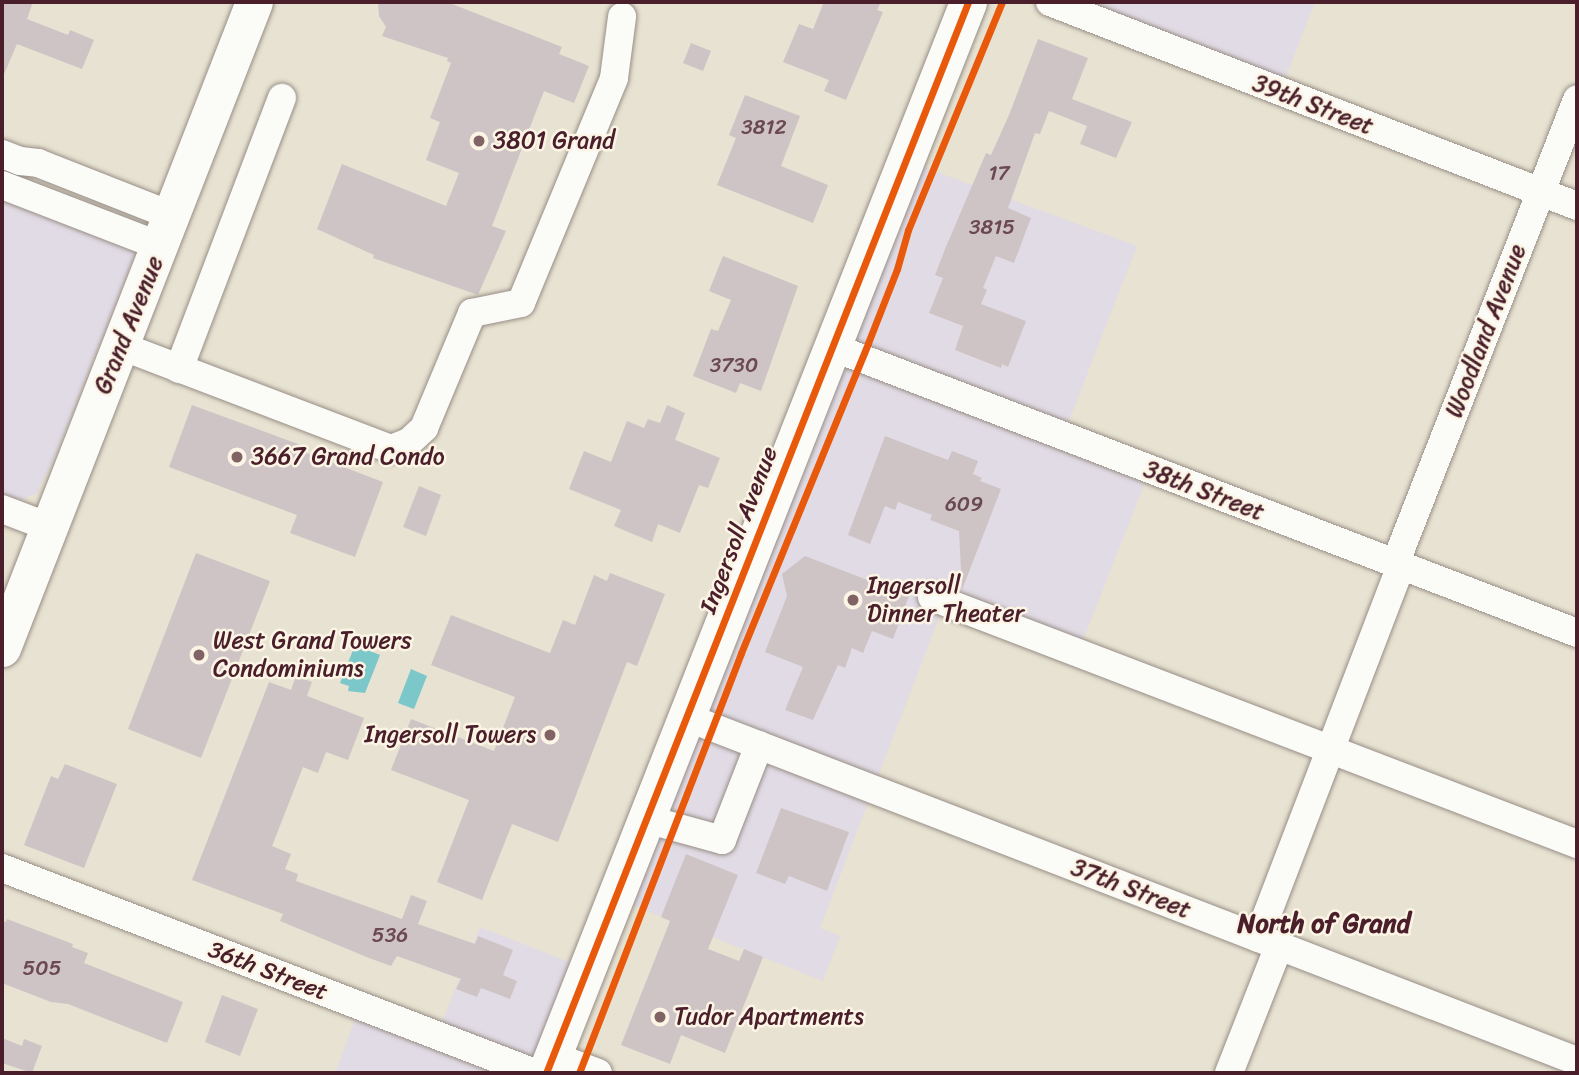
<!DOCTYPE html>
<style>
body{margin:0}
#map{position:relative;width:1579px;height:1075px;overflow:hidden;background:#e7e2d1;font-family:Sriracha,sans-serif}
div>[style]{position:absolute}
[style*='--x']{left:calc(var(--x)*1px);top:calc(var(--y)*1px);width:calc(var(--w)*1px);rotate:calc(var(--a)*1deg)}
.built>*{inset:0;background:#e1dbe5}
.water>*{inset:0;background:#7bc7c9}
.building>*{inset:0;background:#cec4c5}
.roads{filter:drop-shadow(0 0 2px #988e87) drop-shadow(0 0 2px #988e87)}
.minor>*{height:28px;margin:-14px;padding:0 14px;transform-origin:14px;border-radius:14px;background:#fbfbf8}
.major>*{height:37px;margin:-18.5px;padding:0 18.5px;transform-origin:18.5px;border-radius:18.5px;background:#fbfbf8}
.cycleway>*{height:7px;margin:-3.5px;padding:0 3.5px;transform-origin:3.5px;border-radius:3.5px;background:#e8590c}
.dots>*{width:19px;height:19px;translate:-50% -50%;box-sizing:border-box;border:4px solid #fcf5e5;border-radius:50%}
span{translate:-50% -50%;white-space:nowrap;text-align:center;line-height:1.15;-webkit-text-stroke:5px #fcf5e5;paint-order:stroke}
.number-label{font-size:21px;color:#6b4852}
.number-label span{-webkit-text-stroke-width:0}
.street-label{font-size:24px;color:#4a1f2b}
.poi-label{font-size:24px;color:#4a1f2b}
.left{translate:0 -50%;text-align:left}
.right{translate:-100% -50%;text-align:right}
.neighbourhood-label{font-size:26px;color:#4a1f2b;font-weight:700}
.frame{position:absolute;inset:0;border:4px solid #4a1f2b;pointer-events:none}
</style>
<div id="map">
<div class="built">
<i style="clip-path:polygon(1050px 2px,1315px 2px,1280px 92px)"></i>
<i style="clip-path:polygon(905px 160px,1137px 246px,1063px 436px,1150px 470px,1078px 653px,945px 602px,820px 928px,840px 936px,823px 981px,615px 898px)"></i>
<i style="clip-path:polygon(2px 170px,146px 227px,55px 456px,37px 493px,21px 500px,2px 494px)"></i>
<i style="clip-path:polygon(480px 927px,587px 969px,553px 1056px,598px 1073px,335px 1073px,360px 1006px,437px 1035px)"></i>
</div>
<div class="water">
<i style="clip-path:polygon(355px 645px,380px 655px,365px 693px,348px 691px,349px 686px,340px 683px)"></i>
<i style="clip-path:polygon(411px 669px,427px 676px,414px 709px,398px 703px)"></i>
</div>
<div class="building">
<i style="clip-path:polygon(2px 2px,33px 2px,27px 19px,68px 35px,70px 30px,94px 40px,82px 69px,17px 44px,2px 79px)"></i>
<i style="clip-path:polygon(378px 2px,447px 2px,562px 47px,559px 54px,589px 66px,574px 103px,544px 91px,492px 226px,506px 231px,478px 295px,373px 258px,374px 255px,317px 229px,342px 164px,446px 206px,459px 173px,426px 160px,440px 122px,430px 118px,451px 63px,447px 61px,448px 58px,382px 36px,386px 27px,379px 16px)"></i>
<i style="clip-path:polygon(824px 2px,881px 2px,877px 10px,883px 12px,846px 100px,824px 91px,829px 80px,783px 62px,799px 24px,813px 29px)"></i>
<i style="clip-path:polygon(1038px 39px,1088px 58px,1072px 99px,1132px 122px,1116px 158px,1080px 144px,1087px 126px,1049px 111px,1040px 134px,1035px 133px,1008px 208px,1031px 218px,1014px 263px,996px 256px,983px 288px,987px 290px,981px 304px,1026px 321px,1008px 367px,1002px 364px,1001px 368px,955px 350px,963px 326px,929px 313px,943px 278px,935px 275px,945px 249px,986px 153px,991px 155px,1009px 115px)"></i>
<i style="clip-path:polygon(691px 43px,711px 51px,703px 71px,683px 63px)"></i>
<i style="clip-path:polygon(745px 95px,800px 116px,781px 166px,828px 185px,813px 223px,717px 185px,736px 138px,729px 135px)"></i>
<i style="clip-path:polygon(723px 256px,798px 286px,761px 391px,740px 383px,736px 393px,693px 376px,711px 329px,718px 331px,731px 300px,709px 291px)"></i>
<i style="clip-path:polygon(192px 405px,306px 447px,304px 452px,383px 482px,355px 557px,290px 533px,297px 515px,169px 467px)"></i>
<i style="clip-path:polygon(667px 405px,685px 413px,675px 440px,720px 458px,708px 488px,699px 485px,680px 533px,658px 524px,652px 542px,614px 526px,621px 510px,569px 489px,584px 451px,611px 462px,627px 421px,644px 428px,648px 419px,660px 423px)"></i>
<i style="clip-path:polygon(885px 436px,948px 460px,952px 451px,978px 461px,973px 474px,982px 478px,980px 481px,1001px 489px,962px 590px,959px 531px,930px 520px,932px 515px,898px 502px,895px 510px,885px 506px,870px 544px,848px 535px)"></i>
<i style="clip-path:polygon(419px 486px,441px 495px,426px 536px,403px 527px)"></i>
<i style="clip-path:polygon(196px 553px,270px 581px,201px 758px,128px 729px)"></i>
<i style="clip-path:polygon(805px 556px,909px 596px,893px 639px,872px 631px,863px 653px,852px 648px,845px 668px,838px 665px,813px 720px,785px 710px,803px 667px,765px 652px,787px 596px,782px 574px)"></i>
<i style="clip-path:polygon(610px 573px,665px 594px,637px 666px,627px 662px,558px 842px,512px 824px,482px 900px,437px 882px,469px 800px,391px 770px,411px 719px,494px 751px,515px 697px,431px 665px,451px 615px,550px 653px,563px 620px,575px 625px,594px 575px,607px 581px)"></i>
<i style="clip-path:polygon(296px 676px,312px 682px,307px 696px,364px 718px,348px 760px,326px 752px,318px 773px,303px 767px,272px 846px,291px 854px,285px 869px,298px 874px,296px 881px,402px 919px,411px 895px,427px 901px,418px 924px,475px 944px,478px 936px,513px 950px,503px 975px,517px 981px,510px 999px,481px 988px,477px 997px,456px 989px,461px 979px,397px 956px,391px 966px,369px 958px,280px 921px,283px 914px,192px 880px,269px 682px,291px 690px)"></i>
<i style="clip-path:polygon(65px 764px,117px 784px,84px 868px,24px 845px,51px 776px,58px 779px)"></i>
<i style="clip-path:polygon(781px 808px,849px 832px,827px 891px,789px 876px,785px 884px,756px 873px)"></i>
<i style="clip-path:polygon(686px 854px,738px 875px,708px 949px,739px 961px,744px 949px,763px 957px,725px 1053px,681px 1035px,670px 1064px,621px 1045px,670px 921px,661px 917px)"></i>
<i style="clip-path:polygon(7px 919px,73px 944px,72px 947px,88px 953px,84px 963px,183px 1002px,167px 1043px,68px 1004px,51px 1002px,2px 983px,2px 921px,6px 922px)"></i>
<i style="clip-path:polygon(222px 995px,258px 1009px,240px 1056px,205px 1042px)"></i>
<i style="clip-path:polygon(2px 1038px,22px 1046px,24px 1039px,42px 1046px,32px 1073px,2px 1063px)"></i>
</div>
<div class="roads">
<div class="minor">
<i style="--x:1050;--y:2;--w:565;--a:21.16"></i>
<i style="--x:2;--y:154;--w:19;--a:21"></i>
<i style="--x:20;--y:161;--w:18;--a:6"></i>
<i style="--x:38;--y:163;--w:142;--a:21.5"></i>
<i style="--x:2;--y:185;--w:169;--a:21.1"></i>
<i style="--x:121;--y:346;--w:289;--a:20.9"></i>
<i style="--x:391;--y:449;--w:19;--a:-21"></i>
<i style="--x:409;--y:442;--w:21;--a:-43"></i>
<i style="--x:424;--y:428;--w:125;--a:-67.3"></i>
<i style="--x:472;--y:313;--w:50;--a:-11.5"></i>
<i style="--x:521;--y:303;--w:243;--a:-67.5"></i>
<i style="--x:614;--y:78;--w:62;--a:-82.5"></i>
<i style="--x:832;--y:347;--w:798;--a:21"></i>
<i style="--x:179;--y:369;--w:290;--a:-69.2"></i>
<i style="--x:2;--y:509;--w:50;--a:21"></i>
<i style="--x:1395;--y:564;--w:499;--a:-68.6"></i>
<i style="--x:932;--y:597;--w:691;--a:20.95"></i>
<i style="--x:686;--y:717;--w:955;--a:21.11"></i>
<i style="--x:646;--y:819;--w:79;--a:15.4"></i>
<i style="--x:722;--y:840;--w:102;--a:-68.7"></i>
<i style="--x:2;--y:868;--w:571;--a:21.04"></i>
<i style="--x:1258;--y:938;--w:399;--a:-69"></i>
<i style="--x:553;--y:1056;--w:48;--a:20.7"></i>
<i style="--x:1229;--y:1073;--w:136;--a:-68.5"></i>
</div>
<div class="major">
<i style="--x:2;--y:648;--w:693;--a:-68.69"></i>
<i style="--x:546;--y:1073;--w:1151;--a:-68.49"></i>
</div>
</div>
<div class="cycleway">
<i style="--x:546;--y:1073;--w:1151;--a:-68.49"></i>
<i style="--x:579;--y:1073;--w:450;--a:-68.9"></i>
<i style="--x:741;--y:653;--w:335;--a:-67.7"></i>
<i style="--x:868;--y:343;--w:79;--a:-68.6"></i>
<i style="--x:897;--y:269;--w:41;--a:-74.2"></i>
<i style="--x:908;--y:230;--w:247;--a:-67.6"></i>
</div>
<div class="dots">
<i style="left:479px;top:141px;background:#816365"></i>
<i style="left:237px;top:457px;background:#816365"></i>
<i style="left:853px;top:600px;background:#816365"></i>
<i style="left:199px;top:655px;background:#816365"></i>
<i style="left:550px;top:735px;background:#816365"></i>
<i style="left:660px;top:1017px;background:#816365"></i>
</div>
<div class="number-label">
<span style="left:764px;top:127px">3812</span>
<span style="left:999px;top:173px">17</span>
<span style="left:992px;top:227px">3815</span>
<span style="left:734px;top:365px">3730</span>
<span style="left:964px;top:504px">609</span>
<span style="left:390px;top:935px">536</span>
<span style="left:42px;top:968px">505</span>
</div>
<div class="street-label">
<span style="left:1313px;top:105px;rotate:21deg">39th Street</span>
<span style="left:129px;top:325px;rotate:-68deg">Grand Avenue</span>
<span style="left:1486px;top:331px;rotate:-69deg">Woodland Avenue</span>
<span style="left:1204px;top:491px;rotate:21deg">38th Street</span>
<span style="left:739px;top:530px;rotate:-69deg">Ingersoll Avenue</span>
<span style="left:1131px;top:889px;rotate:21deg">37th Street</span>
<span style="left:268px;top:971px;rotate:21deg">36th Street</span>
</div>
<div class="poi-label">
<span class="left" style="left:493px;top:141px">3801 Grand</span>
<span class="left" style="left:251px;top:457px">3667 Grand Condo</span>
<span class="left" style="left:867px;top:600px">Ingersoll<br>Dinner Theater</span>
<span class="left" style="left:213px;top:655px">West Grand Towers<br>Condominiums</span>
<span class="right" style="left:536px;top:735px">Ingersoll Towers</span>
<span class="left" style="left:674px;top:1017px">Tudor Apartments</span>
</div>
<div class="neighbourhood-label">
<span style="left:1324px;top:924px">North of Grand</span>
</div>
<div class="frame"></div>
</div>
